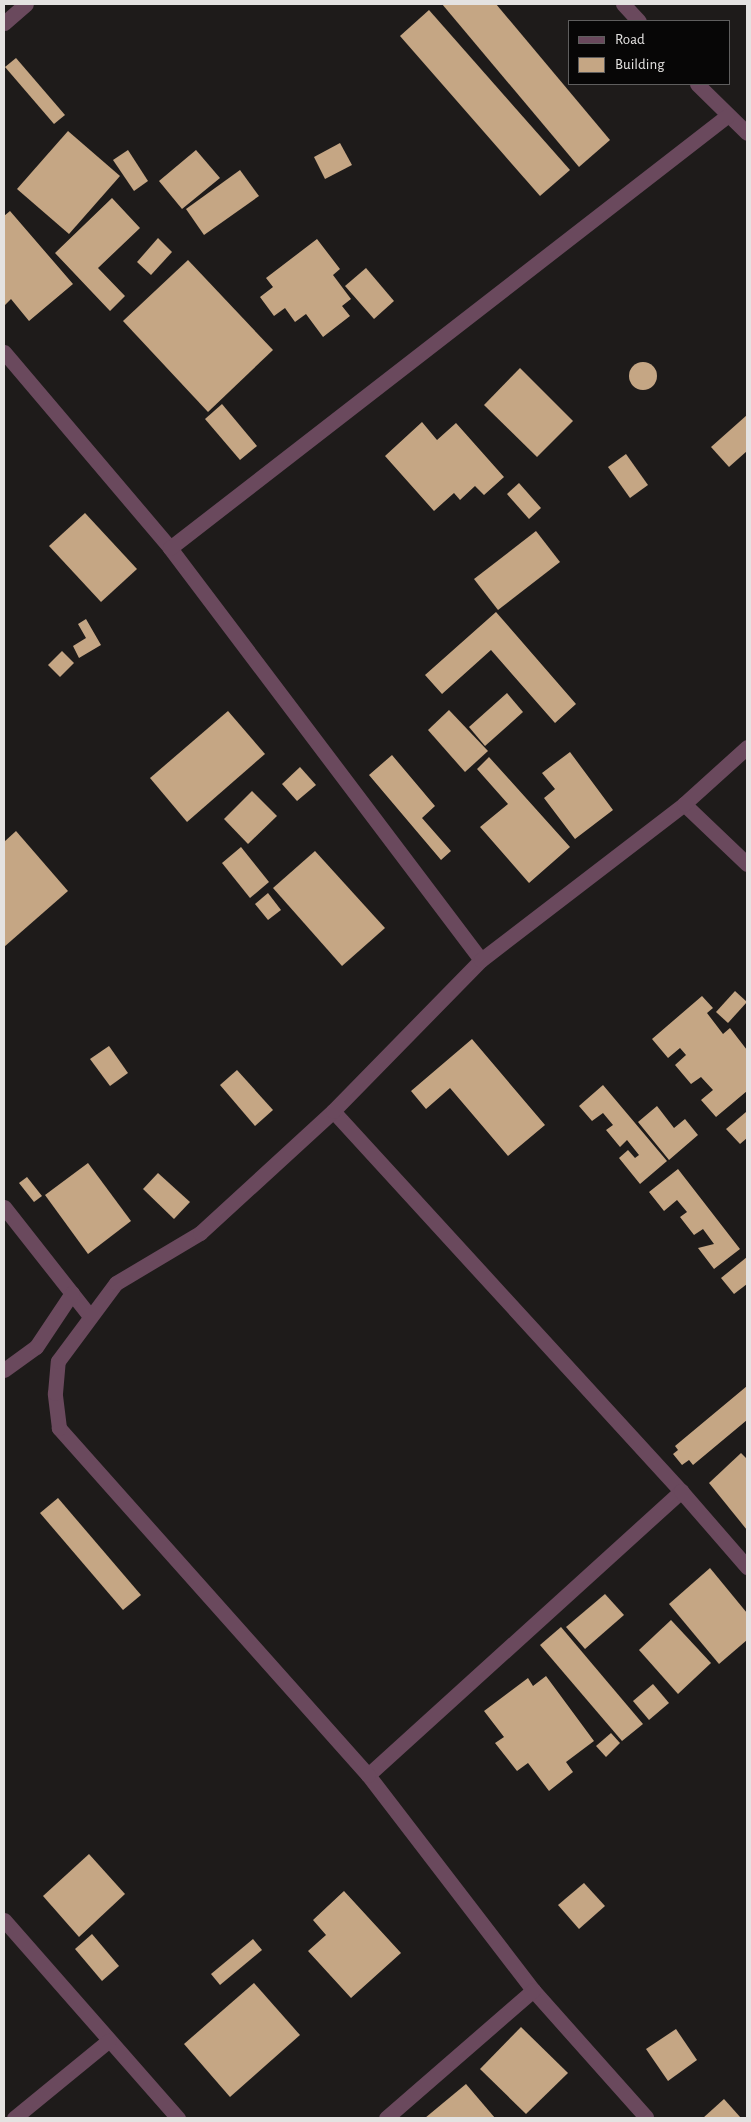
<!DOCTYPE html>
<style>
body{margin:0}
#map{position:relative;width:751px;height:2122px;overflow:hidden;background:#1e1b1a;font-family:"Alegreya Sans",sans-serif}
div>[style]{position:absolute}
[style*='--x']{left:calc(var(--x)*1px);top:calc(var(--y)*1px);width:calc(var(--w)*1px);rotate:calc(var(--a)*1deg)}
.building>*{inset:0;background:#c5a684}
.round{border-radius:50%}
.minor>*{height:15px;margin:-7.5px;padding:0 7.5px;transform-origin:7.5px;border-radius:7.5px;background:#6a495d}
span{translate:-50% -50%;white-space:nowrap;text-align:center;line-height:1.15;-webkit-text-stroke:5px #070606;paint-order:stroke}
.frame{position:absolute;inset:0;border:5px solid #e4e2e1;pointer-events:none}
.legend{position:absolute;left:568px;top:20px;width:162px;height:65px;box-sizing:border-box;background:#070606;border:1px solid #5f5e5e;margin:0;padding:6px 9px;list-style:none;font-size:15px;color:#e4e2e1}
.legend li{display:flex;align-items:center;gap:10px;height:25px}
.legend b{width:25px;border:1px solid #5f5e5e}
</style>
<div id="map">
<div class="building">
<i style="clip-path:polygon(442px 4px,496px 4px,610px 140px,579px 167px)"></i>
<i style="clip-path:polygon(429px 10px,570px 170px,540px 196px,400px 36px)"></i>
<i style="clip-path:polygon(16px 58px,65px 115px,54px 124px,5px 67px)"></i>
<i style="clip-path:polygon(68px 131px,120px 176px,69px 234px,17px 189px)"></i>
<i style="clip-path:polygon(340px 143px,352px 165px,325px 179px,314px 157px)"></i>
<i style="clip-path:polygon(128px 150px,148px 181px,134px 191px,113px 160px)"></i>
<i style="clip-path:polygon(196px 150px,220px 178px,182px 209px,159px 181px)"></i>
<i style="clip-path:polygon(240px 170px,259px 196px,204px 235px,186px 209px)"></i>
<i style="clip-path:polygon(112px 198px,140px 228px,98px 268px,125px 296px,110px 311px,55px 253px)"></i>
<i style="clip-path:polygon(10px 211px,73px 284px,29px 321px,11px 299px,4px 306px,4px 216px)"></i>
<i style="clip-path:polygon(158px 238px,172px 252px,151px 275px,137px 262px)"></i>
<i style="clip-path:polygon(317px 239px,340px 269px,333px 275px,351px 299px,342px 306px,350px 316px,323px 337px,306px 314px,295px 322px,285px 308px,274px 316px,260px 297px,273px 287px,266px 278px)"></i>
<i style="clip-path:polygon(188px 260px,273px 350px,208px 412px,123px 321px)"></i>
<i style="clip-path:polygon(366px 268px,394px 301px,374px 319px,345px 286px)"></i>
<i class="round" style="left:629px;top:362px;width:28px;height:28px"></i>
<i style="clip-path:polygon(520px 368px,573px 421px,537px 457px,484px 405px)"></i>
<i style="clip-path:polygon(222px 404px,257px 446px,240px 460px,205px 419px)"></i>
<i style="clip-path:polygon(747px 415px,747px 451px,729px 467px,711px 447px)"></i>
<i style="clip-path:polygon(422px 422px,437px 440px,456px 423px,504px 477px,484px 495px,475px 486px,460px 500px,454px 493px,434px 511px,385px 456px)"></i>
<i style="clip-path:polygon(626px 454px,648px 485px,630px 498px,608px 467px)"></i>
<i style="clip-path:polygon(519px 483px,541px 508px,529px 519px,507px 494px)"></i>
<i style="clip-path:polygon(85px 513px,137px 569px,101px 602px,49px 546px)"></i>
<i style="clip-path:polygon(536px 531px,560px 562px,498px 610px,474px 579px)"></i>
<i style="clip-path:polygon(496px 612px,576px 704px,555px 723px,491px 650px,442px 694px,425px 675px)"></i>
<i style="clip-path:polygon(86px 619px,101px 645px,79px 658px,73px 646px,86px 638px,78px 624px)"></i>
<i style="clip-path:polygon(62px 651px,74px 663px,60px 677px,48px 665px)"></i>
<i style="clip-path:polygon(507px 693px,523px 712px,485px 746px,469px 727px)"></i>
<i style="clip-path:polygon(449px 710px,488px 751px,465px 772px,428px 730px)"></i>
<i style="clip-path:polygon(228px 711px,265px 754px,187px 822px,150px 778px)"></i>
<i style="clip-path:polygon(570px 752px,613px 810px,575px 839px,544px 798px,555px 789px,542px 773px)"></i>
<i style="clip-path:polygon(392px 755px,435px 806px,422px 818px,451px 851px,441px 860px,369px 775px)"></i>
<i style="clip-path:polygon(489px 757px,570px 847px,529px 883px,480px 827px,508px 804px,477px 769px)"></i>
<i style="clip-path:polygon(300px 767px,316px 785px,297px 801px,282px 784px)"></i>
<i style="clip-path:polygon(252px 791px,277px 816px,248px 844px,224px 819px)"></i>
<i style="clip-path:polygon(16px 831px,68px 891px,4px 947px,4px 842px)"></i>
<i style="clip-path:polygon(241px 847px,269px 882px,250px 898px,222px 863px)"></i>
<i style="clip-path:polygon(315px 851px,385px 928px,342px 966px,273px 888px)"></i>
<i style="clip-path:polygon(268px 893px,281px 910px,268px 920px,255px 904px)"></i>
<i style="clip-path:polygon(735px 991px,747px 1002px,728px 1023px,716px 1012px)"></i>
<i style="clip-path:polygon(702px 996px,713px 1008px,707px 1013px,723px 1034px,730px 1028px,747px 1050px,747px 1091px,716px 1117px,701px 1100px,713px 1090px,701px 1077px,691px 1084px,675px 1065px,686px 1055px,680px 1048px,668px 1058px,652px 1039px)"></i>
<i style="clip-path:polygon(472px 1039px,545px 1125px,508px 1156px,450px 1088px,426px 1109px,411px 1091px)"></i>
<i style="clip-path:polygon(109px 1046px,128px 1073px,110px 1086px,90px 1059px)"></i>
<i style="clip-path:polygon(237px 1070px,273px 1110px,255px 1126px,220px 1085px)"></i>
<i style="clip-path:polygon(603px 1085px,667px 1161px,640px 1184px,619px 1158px,628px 1150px,635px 1158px,639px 1155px,627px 1140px,620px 1147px,606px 1130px,613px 1125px,603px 1113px,592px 1121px,579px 1106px)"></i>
<i style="clip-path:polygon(657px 1106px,674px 1128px,685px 1119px,698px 1135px,669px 1160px,638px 1122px)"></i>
<i style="clip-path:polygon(746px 1112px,747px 1138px,740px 1144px,726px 1129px)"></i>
<i style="clip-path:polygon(88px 1163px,131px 1221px,88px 1254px,45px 1195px)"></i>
<i style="clip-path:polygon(678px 1169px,740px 1249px,714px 1269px,698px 1248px,714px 1244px,703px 1229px,694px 1235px,680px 1217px,687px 1212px,677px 1200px,664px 1211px,649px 1192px)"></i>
<i style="clip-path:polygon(158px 1173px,190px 1202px,174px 1219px,143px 1189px)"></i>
<i style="clip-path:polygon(27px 1177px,42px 1196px,34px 1202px,19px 1183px)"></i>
<i style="clip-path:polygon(747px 1257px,747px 1284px,734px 1294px,721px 1278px)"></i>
<i style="clip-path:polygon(747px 1386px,747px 1420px,693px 1465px,689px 1460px,682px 1465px,673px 1454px,678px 1450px,675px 1446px)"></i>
<i style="clip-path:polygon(741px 1453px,747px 1459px,747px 1530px,709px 1483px)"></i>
<i style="clip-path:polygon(58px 1498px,141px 1595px,123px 1610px,40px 1513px)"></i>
<i style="clip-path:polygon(710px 1568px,747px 1613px,747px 1640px,719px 1664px,669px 1604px)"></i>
<i style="clip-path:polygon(605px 1594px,624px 1615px,585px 1649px,566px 1627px)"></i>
<i style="clip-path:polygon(671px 1620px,711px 1663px,678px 1694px,639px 1650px)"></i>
<i style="clip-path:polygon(561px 1627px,643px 1724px,622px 1741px,540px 1645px)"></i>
<i style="clip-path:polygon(546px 1676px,594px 1741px,566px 1762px,573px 1772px,549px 1791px,528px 1763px,517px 1771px,495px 1743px,504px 1737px,484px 1711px,528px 1678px,533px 1686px)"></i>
<i style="clip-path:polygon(653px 1684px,669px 1703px,649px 1720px,633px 1701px)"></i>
<i style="clip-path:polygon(611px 1733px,620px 1743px,606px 1757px,596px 1746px)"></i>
<i style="clip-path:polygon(89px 1854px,125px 1894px,79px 1937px,43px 1896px)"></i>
<i style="clip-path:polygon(584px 1883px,605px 1906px,579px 1929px,558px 1905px)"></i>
<i style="clip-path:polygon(344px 1891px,401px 1953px,351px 1998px,308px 1951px,326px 1935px,313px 1920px)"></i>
<i style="clip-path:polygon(92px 1934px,119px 1966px,102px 1981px,75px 1949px)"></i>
<i style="clip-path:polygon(253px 1939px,262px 1950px,220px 1985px,211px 1974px)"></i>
<i style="clip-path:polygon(254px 1983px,300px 2035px,230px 2097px,184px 2044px)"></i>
<i style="clip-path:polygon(521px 2027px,568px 2073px,526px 2114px,480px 2069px)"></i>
<i style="clip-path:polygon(676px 2029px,697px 2060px,668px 2081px,646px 2049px)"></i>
<i style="clip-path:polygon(466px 2084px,495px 2118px,425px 2118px)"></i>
<i style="clip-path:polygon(724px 2099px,741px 2118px,703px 2118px)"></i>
</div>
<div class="minor">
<i style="--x:623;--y:4;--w:23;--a:47"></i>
<i style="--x:4;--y:23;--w:29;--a:-41"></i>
<i style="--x:697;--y:84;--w:70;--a:44.4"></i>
<i style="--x:4;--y:352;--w:257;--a:49.7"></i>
<i style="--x:170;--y:548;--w:516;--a:52.95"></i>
<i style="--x:170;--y:548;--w:705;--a:-37.8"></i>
<i style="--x:684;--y:804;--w:87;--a:43.6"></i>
<i style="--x:333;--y:1111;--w:515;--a:47.52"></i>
<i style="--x:4;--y:1207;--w:137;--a:51.8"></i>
<i style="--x:4;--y:1370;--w:39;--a:-36"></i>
<i style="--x:36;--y:1347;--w:65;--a:-56.3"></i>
<i style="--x:368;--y:1775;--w:423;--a:-42.2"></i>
<i style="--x:681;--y:1491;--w:101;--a:49"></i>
<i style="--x:4;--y:1920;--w:264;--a:48.7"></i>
<i style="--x:646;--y:2117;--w:170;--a:-131.7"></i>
<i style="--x:533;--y:1990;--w:271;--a:-127.5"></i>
<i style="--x:368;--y:1775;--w:465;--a:-131.7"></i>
<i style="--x:59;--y:1428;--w:35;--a:-97"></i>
<i style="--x:55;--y:1393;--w:32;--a:-85"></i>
<i style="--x:58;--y:1361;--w:97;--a:-53.4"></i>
<i style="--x:116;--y:1283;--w:98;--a:-30.8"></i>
<i style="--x:200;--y:1233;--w:180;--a:-42.5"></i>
<i style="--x:333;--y:1111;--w:211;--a:-45.6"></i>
<i style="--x:481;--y:960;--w:256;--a:-37.5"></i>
<i style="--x:684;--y:804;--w:85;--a:-42.1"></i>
<i style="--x:14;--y:2118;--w:122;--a:-39.3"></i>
<i style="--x:386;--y:2118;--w:195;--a:-41"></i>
</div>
<div class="frame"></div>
<ul class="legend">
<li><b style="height:6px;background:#6a495d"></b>Road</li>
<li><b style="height:14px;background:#c5a684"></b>Building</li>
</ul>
</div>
